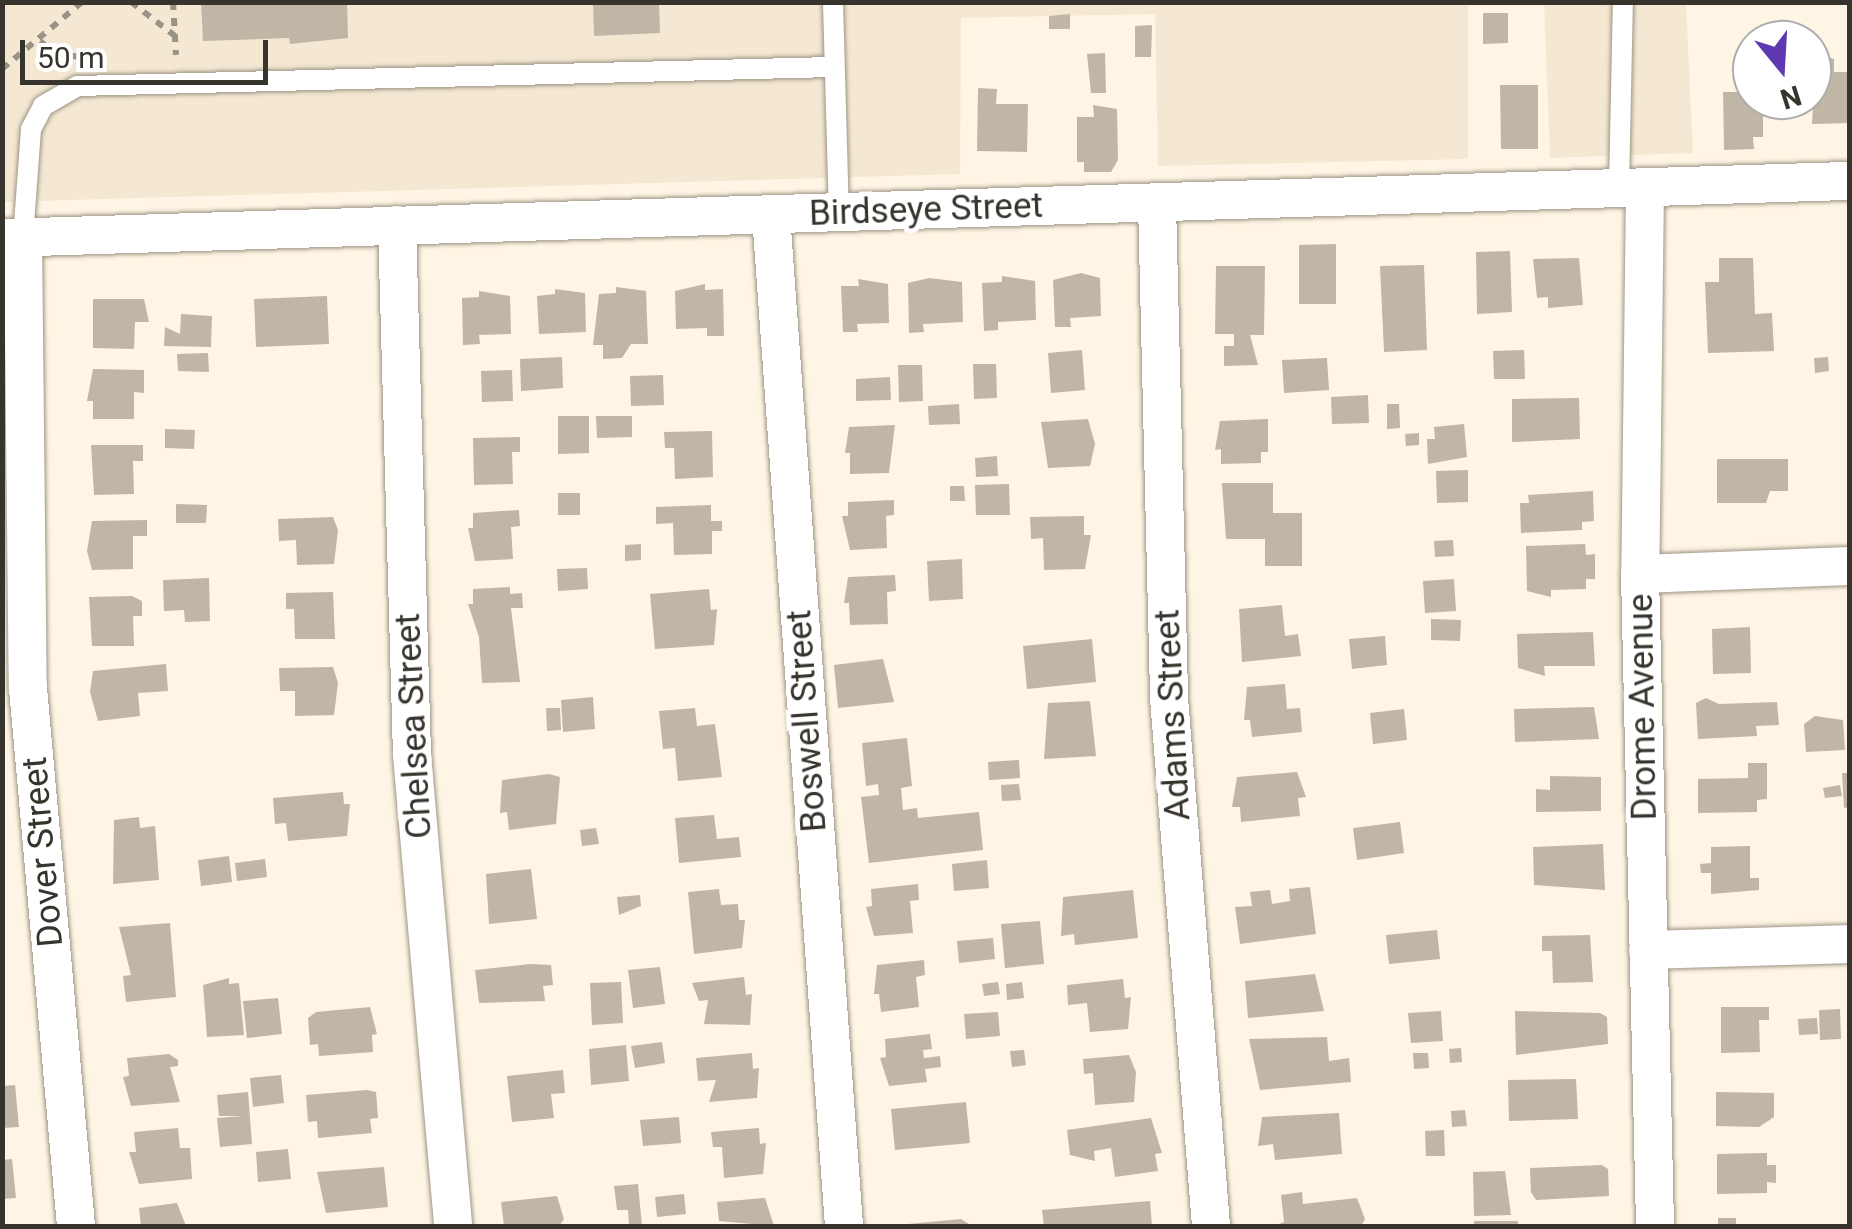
<!DOCTYPE html>
<style>
body{margin:0}
#map{position:relative;width:1852px;height:1229px;overflow:hidden;background:#fef5e4;font-family:Roboto,sans-serif}
div>[style]{position:absolute}
[style*='--x']{left:calc(var(--x)*1px);top:calc(var(--y)*1px);width:calc(var(--w)*1px);rotate:calc(var(--a)*1deg)}
.built>*{inset:0;background:#f5e8d2}
.building>*{inset:0;background:#bfb6a6}
.path>*{height:6px;margin-top:-3px;transform-origin:0;background:repeating-linear-gradient(90deg,#989287 0 8px,transparent 0 16px)}
.roads{filter:drop-shadow(0 0 2px #9d9485) drop-shadow(0 0 2px #9d9485)}
.service>*{height:20px;margin:-10px;padding:0 10px;transform-origin:10px;border-radius:10px;background:#fff}
.minor>*{height:38px;margin:-19px;padding:0 19px;transform-origin:19px;border-radius:19px;background:#fff}
span{translate:-50% -50%;white-space:nowrap;text-align:center;line-height:1.15;-webkit-text-stroke:10px #fff;paint-order:stroke}
.street-label{font-size:35px;color:#37332d}
.frame{position:absolute;inset:0;border:5px solid #37332d;pointer-events:none}
.north{position:absolute;left:1732px;top:20px;width:100px;height:100px;box-sizing:border-box;background:#fff;border:2px solid #afadab;border-radius:50%;rotate:162deg;font-size:28px;font-weight:700;line-height:40px;text-align:center;color:#37332d}
.north::after{content:'';display:block;margin:auto;width:35px;height:45px;background:#5e39b1;clip-path:polygon(50% 0,100% 100%,50% 72%,0 100%)}
.scale{position:absolute;left:20px;top:40px;width:248px;height:45px;box-sizing:border-box;border:5px solid #37332d;border-top:0;padding-left:12px;font-size:30px;line-height:35px;white-space:nowrap;color:#37332d;-webkit-text-stroke:8px #fff;paint-order:stroke}
</style>
<div id="map">
<div class="built">
<i style="clip-path:polygon(2px 3px,1468px 3px,1468px 159px,1158px 166px,1155px 14px,961px 18px,960px 174px,3px 202px)"></i>
<i style="clip-path:polygon(1544px 3px,1686px 3px,1693px 153px,1550px 158px)"></i>
</div>
<div class="building">
<i style="clip-path:polygon(201px 2px,347px 2px,348px 38px,290px 44px,289px 38px,203px 41px)"></i>
<i style="clip-path:polygon(593px 2px,659px 2px,660px 33px,594px 36px)"></i>
<i style="clip-path:polygon(1483px 13px,1508px 13px,1508px 43px,1483px 44px)"></i>
<i style="clip-path:polygon(1070px 14px,1070px 29px,1049px 29px,1049px 16px)"></i>
<i style="clip-path:polygon(1152px 25px,1151px 57px,1135px 57px,1135px 26px)"></i>
<i style="clip-path:polygon(1105px 53px,1106px 93px,1091px 93px,1087px 54px)"></i>
<i style="clip-path:polygon(1816px 53px,1834px 59px,1834px 72px,1850px 72px,1850px 123px,1812px 124px)"></i>
<i style="clip-path:polygon(1500px 85px,1538px 85px,1538px 149px,1501px 149px)"></i>
<i style="clip-path:polygon(978px 88px,997px 89px,996px 104px,1028px 104px,1027px 152px,977px 151px)"></i>
<i style="clip-path:polygon(1723px 92px,1752px 92px,1752px 100px,1763px 100px,1763px 137px,1753px 137px,1754px 149px,1724px 150px)"></i>
<i style="clip-path:polygon(1093px 105px,1117px 109px,1118px 160px,1111px 172px,1084px 172px,1084px 162px,1077px 162px,1077px 117px,1094px 117px)"></i>
<i style="clip-path:polygon(1336px 244px,1336px 304px,1299px 304px,1299px 245px)"></i>
<i style="clip-path:polygon(1510px 251px,1512px 312px,1477px 314px,1476px 252px)"></i>
<i style="clip-path:polygon(1579px 258px,1583px 305px,1548px 308px,1548px 297px,1537px 298px,1533px 259px)"></i>
<i style="clip-path:polygon(1719px 258px,1753px 258px,1755px 314px,1772px 313px,1774px 351px,1708px 353px,1705px 282px,1719px 282px)"></i>
<i style="clip-path:polygon(1424px 265px,1427px 350px,1384px 352px,1380px 266px)"></i>
<i style="clip-path:polygon(1216px 266px,1265px 266px,1264px 335px,1250px 335px,1258px 365px,1224px 366px,1224px 346px,1234px 346px,1234px 334px,1215px 334px)"></i>
<i style="clip-path:polygon(1081px 273px,1100px 278px,1101px 316px,1070px 318px,1071px 327px,1055px 327px,1053px 280px)"></i>
<i style="clip-path:polygon(1002px 276px,1035px 281px,1036px 320px,998px 322px,998px 330px,984px 331px,982px 283px,1002px 282px)"></i>
<i style="clip-path:polygon(929px 278px,962px 282px,963px 322px,923px 324px,924px 332px,909px 333px,908px 283px)"></i>
<i style="clip-path:polygon(858px 279px,888px 284px,889px 323px,857px 324px,858px 332px,843px 332px,841px 286px,859px 286px)"></i>
<i style="clip-path:polygon(705px 284px,705px 290px,723px 289px,724px 336px,707px 336px,707px 328px,676px 329px,675px 291px)"></i>
<i style="clip-path:polygon(616px 287px,646px 291px,648px 344px,631px 344px,622px 358px,603px 359px,603px 345px,593px 345px,599px 294px,616px 293px)"></i>
<i style="clip-path:polygon(555px 289px,585px 293px,586px 332px,539px 334px,537px 296px,555px 294px)"></i>
<i style="clip-path:polygon(479px 291px,510px 296px,511px 334px,479px 335px,480px 344px,463px 345px,462px 298px,479px 297px)"></i>
<i style="clip-path:polygon(327px 296px,329px 344px,256px 347px,254px 299px)"></i>
<i style="clip-path:polygon(93px 299px,144px 299px,149px 322px,135px 322px,134px 349px,93px 348px)"></i>
<i style="clip-path:polygon(181px 314px,212px 316px,211px 347px,164px 346px,165px 327px,180px 334px)"></i>
<i style="clip-path:polygon(1082px 350px,1085px 390px,1051px 393px,1048px 353px)"></i>
<i style="clip-path:polygon(1524px 350px,1525px 379px,1494px 379px,1493px 351px)"></i>
<i style="clip-path:polygon(208px 353px,209px 372px,178px 371px,177px 354px)"></i>
<i style="clip-path:polygon(562px 357px,563px 388px,521px 391px,520px 359px)"></i>
<i style="clip-path:polygon(1828px 357px,1829px 371px,1815px 373px,1814px 358px)"></i>
<i style="clip-path:polygon(1327px 358px,1329px 390px,1284px 393px,1282px 360px)"></i>
<i style="clip-path:polygon(973px 364px,996px 364px,997px 398px,974px 399px)"></i>
<i style="clip-path:polygon(898px 365px,922px 365px,923px 401px,899px 402px)"></i>
<i style="clip-path:polygon(93px 369px,144px 370px,144px 393px,134px 392px,134px 419px,93px 419px,93px 401px,87px 401px)"></i>
<i style="clip-path:polygon(512px 370px,513px 401px,482px 402px,481px 371px)"></i>
<i style="clip-path:polygon(663px 375px,664px 405px,631px 406px,630px 376px)"></i>
<i style="clip-path:polygon(890px 377px,891px 400px,856px 401px,856px 379px)"></i>
<i style="clip-path:polygon(1368px 395px,1369px 423px,1332px 424px,1331px 397px)"></i>
<i style="clip-path:polygon(1579px 398px,1580px 439px,1512px 442px,1512px 399px)"></i>
<i style="clip-path:polygon(959px 404px,960px 424px,929px 425px,928px 406px)"></i>
<i style="clip-path:polygon(1387px 404px,1399px 404px,1400px 428px,1387px 429px)"></i>
<i style="clip-path:polygon(558px 416px,589px 416px,589px 453px,558px 454px)"></i>
<i style="clip-path:polygon(596px 416px,632px 416px,632px 437px,597px 438px)"></i>
<i style="clip-path:polygon(1088px 419px,1095px 444px,1090px 466px,1048px 468px,1041px 422px)"></i>
<i style="clip-path:polygon(1268px 419px,1268px 452px,1261px 452px,1261px 463px,1221px 464px,1221px 449px,1215px 450px,1220px 421px)"></i>
<i style="clip-path:polygon(1464px 424px,1467px 457px,1428px 464px,1427px 439px,1435px 439px,1434px 427px)"></i>
<i style="clip-path:polygon(895px 425px,889px 473px,850px 474px,850px 453px,845px 453px,849px 427px)"></i>
<i style="clip-path:polygon(165px 429px,195px 430px,194px 449px,165px 448px)"></i>
<i style="clip-path:polygon(712px 431px,713px 477px,675px 479px,674px 448px,665px 448px,664px 432px)"></i>
<i style="clip-path:polygon(1419px 433px,1419px 445px,1406px 446px,1405px 434px)"></i>
<i style="clip-path:polygon(520px 437px,520px 452px,512px 452px,513px 484px,474px 485px,473px 438px)"></i>
<i style="clip-path:polygon(91px 445px,143px 445px,143px 461px,133px 461px,134px 494px,94px 495px)"></i>
<i style="clip-path:polygon(997px 456px,998px 476px,976px 477px,975px 458px)"></i>
<i style="clip-path:polygon(1717px 459px,1788px 459px,1788px 491px,1770px 491px,1766px 503px,1717px 503px)"></i>
<i style="clip-path:polygon(1468px 470px,1468px 502px,1437px 503px,1436px 471px)"></i>
<i style="clip-path:polygon(1222px 483px,1273px 483px,1273px 513px,1302px 513px,1302px 566px,1265px 566px,1265px 539px,1226px 539px)"></i>
<i style="clip-path:polygon(1009px 484px,1010px 515px,976px 515px,975px 485px)"></i>
<i style="clip-path:polygon(950px 486px,964px 486px,965px 501px,950px 501px)"></i>
<i style="clip-path:polygon(1593px 491px,1594px 521px,1582px 522px,1582px 530px,1521px 533px,1520px 503px,1529px 503px,1528px 495px)"></i>
<i style="clip-path:polygon(558px 493px,580px 493px,580px 515px,558px 515px)"></i>
<i style="clip-path:polygon(894px 500px,894px 515px,886px 516px,887px 548px,850px 550px,842px 516px,848px 516px,848px 502px)"></i>
<i style="clip-path:polygon(176px 504px,207px 505px,206px 523px,176px 523px)"></i>
<i style="clip-path:polygon(711px 505px,711px 521px,722px 521px,722px 531px,712px 531px,712px 554px,674px 555px,673px 523px,656px 524px,656px 507px)"></i>
<i style="clip-path:polygon(519px 510px,520px 526px,511px 527px,513px 559px,475px 561px,468px 528px,473px 528px,473px 513px)"></i>
<i style="clip-path:polygon(1084px 516px,1084px 535px,1091px 535px,1085px 569px,1044px 570px,1043px 538px,1031px 539px,1030px 517px)"></i>
<i style="clip-path:polygon(333px 517px,338px 530px,334px 564px,297px 565px,296px 540px,279px 541px,278px 519px)"></i>
<i style="clip-path:polygon(147px 520px,147px 536px,133px 536px,133px 569px,92px 570px,87px 551px,92px 521px)"></i>
<i style="clip-path:polygon(1453px 540px,1454px 556px,1435px 557px,1434px 541px)"></i>
<i style="clip-path:polygon(641px 544px,641px 560px,625px 561px,625px 545px)"></i>
<i style="clip-path:polygon(1585px 544px,1586px 555px,1595px 554px,1595px 579px,1586px 579px,1586px 589px,1551px 590px,1551px 597px,1527px 591px,1526px 546px)"></i>
<i style="clip-path:polygon(962px 559px,963px 599px,929px 601px,927px 561px)"></i>
<i style="clip-path:polygon(587px 568px,588px 589px,558px 591px,557px 569px)"></i>
<i style="clip-path:polygon(895px 575px,896px 591px,887px 592px,888px 624px,850px 625px,849px 603px,844px 603px,848px 577px)"></i>
<i style="clip-path:polygon(209px 578px,210px 621px,185px 622px,184px 610px,164px 611px,163px 580px)"></i>
<i style="clip-path:polygon(1454px 579px,1456px 611px,1425px 613px,1423px 581px)"></i>
<i style="clip-path:polygon(510px 587px,510px 594px,522px 593px,523px 608px,511px 608px,520px 682px,482px 683px,479px 637px,468px 604px,473px 604px,473px 589px)"></i>
<i style="clip-path:polygon(709px 589px,711px 610px,717px 609px,714px 645px,655px 649px,650px 594px)"></i>
<i style="clip-path:polygon(333px 592px,335px 639px,295px 639px,294px 609px,286px 609px,286px 593px)"></i>
<i style="clip-path:polygon(132px 596px,142px 601px,142px 616px,133px 616px,134px 646px,92px 646px,89px 597px)"></i>
<i style="clip-path:polygon(1282px 605px,1285px 636px,1298px 634px,1301px 656px,1242px 662px,1239px 609px)"></i>
<i style="clip-path:polygon(1431px 619px,1461px 620px,1460px 641px,1431px 640px)"></i>
<i style="clip-path:polygon(1750px 627px,1751px 673px,1713px 674px,1712px 629px)"></i>
<i style="clip-path:polygon(1593px 632px,1595px 666px,1544px 666px,1545px 676px,1518px 668px,1517px 634px)"></i>
<i style="clip-path:polygon(1385px 636px,1387px 665px,1352px 669px,1349px 639px)"></i>
<i style="clip-path:polygon(1092px 639px,1096px 682px,1027px 689px,1023px 646px)"></i>
<i style="clip-path:polygon(883px 659px,894px 702px,838px 708px,834px 665px)"></i>
<i style="clip-path:polygon(166px 664px,168px 691px,138px 693px,140px 716px,98px 721px,90px 692px,93px 671px)"></i>
<i style="clip-path:polygon(333px 667px,338px 683px,334px 715px,295px 716px,295px 691px,280px 691px,279px 668px)"></i>
<i style="clip-path:polygon(1285px 684px,1287px 709px,1300px 708px,1302px 732px,1252px 737px,1250px 720px,1244px 720px,1247px 687px)"></i>
<i style="clip-path:polygon(593px 697px,595px 729px,563px 732px,561px 700px)"></i>
<i style="clip-path:polygon(1706px 698px,1719px 704px,1777px 702px,1779px 725px,1756px 726px,1757px 736px,1698px 739px,1696px 703px)"></i>
<i style="clip-path:polygon(1090px 701px,1096px 756px,1044px 759px,1048px 703px)"></i>
<i style="clip-path:polygon(1594px 707px,1599px 739px,1515px 742px,1514px 709px)"></i>
<i style="clip-path:polygon(546px 708px,560px 708px,561px 730px,547px 731px)"></i>
<i style="clip-path:polygon(695px 708px,697px 726px,715px 724px,722px 777px,678px 781px,675px 748px,663px 749px,659px 711px)"></i>
<i style="clip-path:polygon(1404px 709px,1407px 740px,1373px 744px,1370px 713px)"></i>
<i style="clip-path:polygon(1815px 716px,1843px 720px,1845px 750px,1806px 752px,1804px 724px)"></i>
<i style="clip-path:polygon(907px 738px,912px 786px,901px 788px,903px 810px,917px 808px,918px 818px,979px 812px,983px 850px,869px 863px,861px 797px,879px 795px,878px 784px,866px 786px,862px 743px)"></i>
<i style="clip-path:polygon(1019px 760px,1020px 778px,989px 780px,988px 762px)"></i>
<i style="clip-path:polygon(1748px 763px,1767px 763px,1767px 799px,1757px 800px,1757px 812px,1698px 813px,1698px 779px,1748px 778px)"></i>
<i style="clip-path:polygon(1297px 772px,1306px 797px,1298px 798px,1300px 816px,1241px 822px,1240px 807px,1232px 807px,1237px 777px)"></i>
<i style="clip-path:polygon(1842px 773px,1850px 773px,1850px 807px,1844px 808px)"></i>
<i style="clip-path:polygon(549px 774px,560px 777px,556px 824px,509px 830px,507px 812px,500px 813px,502px 780px)"></i>
<i style="clip-path:polygon(1550px 776px,1601px 777px,1601px 811px,1536px 812px,1536px 789px,1550px 790px)"></i>
<i style="clip-path:polygon(1019px 784px,1021px 800px,1002px 801px,1001px 785px)"></i>
<i style="clip-path:polygon(1840px 785px,1842px 796px,1825px 798px,1823px 788px)"></i>
<i style="clip-path:polygon(343px 792px,344px 804px,350px 804px,347px 836px,288px 841px,286px 823px,275px 824px,273px 798px)"></i>
<i style="clip-path:polygon(714px 815px,717px 839px,739px 837px,741px 857px,679px 863px,675px 818px)"></i>
<i style="clip-path:polygon(139px 817px,140px 828px,155px 826px,159px 880px,113px 884px,114px 820px)"></i>
<i style="clip-path:polygon(1400px 822px,1404px 853px,1357px 860px,1353px 828px)"></i>
<i style="clip-path:polygon(596px 828px,599px 844px,582px 846px,580px 830px)"></i>
<i style="clip-path:polygon(1603px 844px,1605px 890px,1534px 885px,1533px 847px)"></i>
<i style="clip-path:polygon(1750px 846px,1750px 878px,1759px 878px,1759px 890px,1711px 894px,1711px 873px,1701px 873px,1700px 864px,1711px 863px,1711px 847px)"></i>
<i style="clip-path:polygon(229px 856px,232px 882px,201px 886px,198px 860px)"></i>
<i style="clip-path:polygon(265px 859px,267px 877px,237px 881px,235px 863px)"></i>
<i style="clip-path:polygon(987px 860px,989px 888px,954px 891px,952px 864px)"></i>
<i style="clip-path:polygon(531px 869px,537px 919px,489px 924px,486px 874px)"></i>
<i style="clip-path:polygon(918px 884px,919px 900px,910px 901px,913px 933px,874px 936px,866px 907px,872px 906px,871px 889px)"></i>
<i style="clip-path:polygon(1310px 887px,1316px 934px,1240px 944px,1235px 907px,1252px 906px,1250px 892px,1270px 890px,1272px 904px,1290px 901px,1289px 889px)"></i>
<i style="clip-path:polygon(719px 889px,721px 905px,738px 904px,739px 920px,745px 920px,742px 948px,694px 954px,688px 892px)"></i>
<i style="clip-path:polygon(1133px 890px,1138px 938px,1075px 945px,1074px 934px,1061px 936px,1063px 897px)"></i>
<i style="clip-path:polygon(640px 895px,641px 906px,619px 915px,617px 897px)"></i>
<i style="clip-path:polygon(1040px 921px,1044px 964px,1005px 968px,1001px 924px)"></i>
<i style="clip-path:polygon(170px 923px,176px 997px,126px 1002px,123px 976px,131px 975px,119px 927px)"></i>
<i style="clip-path:polygon(1437px 930px,1440px 959px,1389px 964px,1386px 935px)"></i>
<i style="clip-path:polygon(1590px 935px,1593px 982px,1553px 983px,1552px 951px,1542px 951px,1542px 936px)"></i>
<i style="clip-path:polygon(993px 938px,995px 959px,959px 963px,957px 941px)"></i>
<i style="clip-path:polygon(924px 960px,925px 975px,916px 977px,919px 1007px,881px 1012px,879px 994px,874px 994px,877px 965px)"></i>
<i style="clip-path:polygon(530px 964px,551px 965px,553px 985px,543px 986px,545px 1001px,479px 1003px,475px 970px)"></i>
<i style="clip-path:polygon(660px 967px,665px 1004px,633px 1008px,628px 970px)"></i>
<i style="clip-path:polygon(1315px 974px,1324px 1011px,1248px 1018px,1245px 981px)"></i>
<i style="clip-path:polygon(744px 977px,746px 995px,752px 994px,750px 1025px,704px 1024px,708px 1000px,699px 1001px,692px 983px)"></i>
<i style="clip-path:polygon(229px 978px,229px 984px,239px 983px,244px 1035px,207px 1037px,203px 985px)"></i>
<i style="clip-path:polygon(1123px 979px,1125px 998px,1131px 997px,1128px 1029px,1090px 1032px,1087px 1003px,1068px 1005px,1067px 985px)"></i>
<i style="clip-path:polygon(621px 982px,623px 1023px,592px 1025px,590px 983px)"></i>
<i style="clip-path:polygon(998px 982px,1000px 994px,984px 996px,982px 984px)"></i>
<i style="clip-path:polygon(1022px 982px,1024px 998px,1007px 1000px,1006px 984px)"></i>
<i style="clip-path:polygon(278px 998px,282px 1034px,247px 1038px,243px 1001px)"></i>
<i style="clip-path:polygon(370px 1007px,377px 1034px,372px 1035px,373px 1052px,319px 1056px,318px 1044px,310px 1045px,308px 1018px,316px 1012px)"></i>
<i style="clip-path:polygon(1721px 1007px,1769px 1007px,1769px 1020px,1759px 1020px,1760px 1052px,1721px 1053px)"></i>
<i style="clip-path:polygon(1840px 1009px,1841px 1039px,1820px 1040px,1819px 1010px)"></i>
<i style="clip-path:polygon(1441px 1011px,1443px 1041px,1411px 1043px,1408px 1013px)"></i>
<i style="clip-path:polygon(1515px 1011px,1600px 1013px,1607px 1017px,1608px 1044px,1516px 1055px)"></i>
<i style="clip-path:polygon(998px 1012px,1000px 1036px,966px 1039px,964px 1014px)"></i>
<i style="clip-path:polygon(1817px 1018px,1818px 1034px,1799px 1035px,1798px 1019px)"></i>
<i style="clip-path:polygon(930px 1034px,932px 1049px,923px 1050px,924px 1058px,940px 1056px,941px 1067px,925px 1069px,927px 1082px,889px 1086px,880px 1058px,886px 1057px,885px 1039px)"></i>
<i style="clip-path:polygon(1327px 1037px,1329px 1061px,1349px 1058px,1351px 1082px,1260px 1090px,1249px 1039px)"></i>
<i style="clip-path:polygon(662px 1042px,665px 1063px,635px 1068px,631px 1046px)"></i>
<i style="clip-path:polygon(626px 1045px,629px 1081px,591px 1085px,589px 1049px)"></i>
<i style="clip-path:polygon(1461px 1048px,1462px 1062px,1450px 1063px,1449px 1049px)"></i>
<i style="clip-path:polygon(1024px 1050px,1026px 1065px,1012px 1067px,1010px 1051px)"></i>
<i style="clip-path:polygon(752px 1053px,753px 1069px,759px 1068px,757px 1098px,709px 1102px,716px 1080px,698px 1081px,696px 1058px)"></i>
<i style="clip-path:polygon(1413px 1053px,1428px 1053px,1429px 1068px,1414px 1069px)"></i>
<i style="clip-path:polygon(169px 1054px,178px 1060px,178px 1066px,170px 1067px,180px 1102px,131px 1106px,123px 1077px,129px 1076px,127px 1058px)"></i>
<i style="clip-path:polygon(1129px 1055px,1136px 1072px,1134px 1102px,1095px 1105px,1093px 1073px,1084px 1074px,1083px 1059px)"></i>
<i style="clip-path:polygon(563px 1070px,565px 1093px,551px 1094px,554px 1118px,512px 1122px,507px 1076px)"></i>
<i style="clip-path:polygon(281px 1075px,284px 1103px,253px 1107px,250px 1078px)"></i>
<i style="clip-path:polygon(1576px 1079px,1578px 1119px,1509px 1121px,1508px 1080px)"></i>
<i style="clip-path:polygon(15px 1085px,19px 1127px,2px 1128px,2px 1086px)"></i>
<i style="clip-path:polygon(367px 1090px,376px 1092px,378px 1118px,370px 1119px,372px 1133px,318px 1138px,317px 1121px,308px 1122px,306px 1095px)"></i>
<i style="clip-path:polygon(248px 1092px,252px 1144px,220px 1147px,217px 1118px,243px 1116px,219px 1116px,217px 1095px)"></i>
<i style="clip-path:polygon(1716px 1092px,1774px 1093px,1774px 1117px,1759px 1127px,1716px 1126px)"></i>
<i style="clip-path:polygon(966px 1102px,970px 1143px,895px 1150px,891px 1109px)"></i>
<i style="clip-path:polygon(1465px 1110px,1467px 1126px,1452px 1127px,1451px 1111px)"></i>
<i style="clip-path:polygon(1339px 1113px,1342px 1154px,1275px 1160px,1273px 1144px,1258px 1146px,1262px 1117px)"></i>
<i style="clip-path:polygon(679px 1117px,681px 1143px,643px 1146px,640px 1120px)"></i>
<i style="clip-path:polygon(1151px 1118px,1162px 1153px,1155px 1154px,1158px 1171px,1115px 1177px,1111px 1148px,1094px 1151px,1095px 1161px,1070px 1155px,1067px 1130px)"></i>
<i style="clip-path:polygon(178px 1128px,180px 1148px,190px 1148px,192px 1179px,139px 1184px,129px 1152px,136px 1152px,134px 1132px)"></i>
<i style="clip-path:polygon(759px 1128px,760px 1144px,766px 1143px,763px 1174px,724px 1178px,722px 1147px,713px 1147px,711px 1132px)"></i>
<i style="clip-path:polygon(1444px 1130px,1445px 1156px,1426px 1156px,1425px 1131px)"></i>
<i style="clip-path:polygon(288px 1149px,291px 1179px,258px 1182px,256px 1152px)"></i>
<i style="clip-path:polygon(1767px 1153px,1767px 1165px,1776px 1165px,1776px 1183px,1767px 1182px,1767px 1193px,1717px 1194px,1717px 1154px)"></i>
<i style="clip-path:polygon(12px 1159px,16px 1198px,2px 1199px,2px 1160px)"></i>
<i style="clip-path:polygon(1602px 1165px,1608px 1169px,1609px 1196px,1536px 1200px,1531px 1192px,1530px 1168px)"></i>
<i style="clip-path:polygon(384px 1167px,388px 1207px,326px 1213px,317px 1172px)"></i>
<i style="clip-path:polygon(1505px 1171px,1511px 1215px,1474px 1216px,1473px 1172px)"></i>
<i style="clip-path:polygon(638px 1184px,642px 1226px,629px 1226px,628px 1210px,617px 1210px,614px 1186px)"></i>
<i style="clip-path:polygon(1302px 1192px,1303px 1204px,1357px 1198px,1365px 1219px,1361px 1226px,1274px 1226px,1284px 1222px,1281px 1195px)"></i>
<i style="clip-path:polygon(684px 1194px,686px 1214px,657px 1217px,655px 1197px)"></i>
<i style="clip-path:polygon(557px 1196px,564px 1219px,559px 1226px,504px 1226px,501px 1202px)"></i>
<i style="clip-path:polygon(765px 1198px,774px 1226px,719px 1221px,717px 1202px)"></i>
<i style="clip-path:polygon(1150px 1201px,1152px 1226px,1044px 1226px,1042px 1210px)"></i>
<i style="clip-path:polygon(177px 1203px,186px 1226px,141px 1226px,139px 1208px)"></i>
<i style="clip-path:polygon(1718px 1218px,1736px 1218px,1736px 1226px,1718px 1226px)"></i>
<i style="clip-path:polygon(961px 1219px,972px 1226px,908px 1226px,908px 1224px)"></i>
<i style="clip-path:polygon(1474px 1221px,1518px 1221px,1518px 1226px,1474px 1226px)"></i>
</div>
<div class="path">
<i style="--x:131;--y:2;--w:56;--a:37.7"></i>
<i style="--x:173;--y:2;--w:53;--a:86.8"></i>
<i style="--x:40;--y:41;--w:21;--a:39"></i>
<i style="--x:56;--y:54;--w:23;--a:7"></i>
<i style="--x:2;--y:69;--w:104;--a:-39.9"></i>
</div>
<div class="roads">
<div class="service">
<i style="--x:833;--y:2;--w:210;--a:88.4"></i>
<i style="--x:1619;--y:188;--w:186;--a:-88.8"></i>
<i style="--x:23;--y:238;--w:109;--a:-85.8"></i>
<i style="--x:31;--y:129;--w:26;--a:-62"></i>
<i style="--x:43;--y:106;--w:39;--a:-30"></i>
<i style="--x:77;--y:86;--w:757;--a:-1.44"></i>
</div>
<div class="minor">
<i style="--x:1645;--y:188;--w:386;--a:90.7"></i>
<i style="--x:1640;--y:574;--w:652;--a:88.68"></i>
<i style="--x:1157;--y:203;--w:495;--a:88.6"></i>
<i style="--x:1169;--y:698;--w:530;--a:85.45"></i>
<i style="--x:771;--y:215;--w:1014;--a:85.87"></i>
<i style="--x:397;--y:225;--w:530;--a:88.38"></i>
<i style="--x:412;--y:755;--w:473;--a:85"></i>
<i style="--x:2;--y:238;--w:1849;--a:-1.77"></i>
<i style="--x:23;--y:238;--w:450;--a:89.4"></i>
<i style="--x:28;--y:688;--w:540;--a:84.9"></i>
<i style="--x:1640;--y:574;--w:210;--a:-2.2"></i>
<i style="--x:1648;--y:950;--w:202;--a:-1.7"></i>
</div>
</div>
<div class="street-label">
<span style="left:926px;top:210px;rotate:-2deg">Birdseye Street</span>
<span style="left:1643px;top:707px;rotate:-91deg">Drome Avenue</span>
<span style="left:1173px;top:715px;rotate:-93deg">Adams Street</span>
<span style="left:807px;top:721px;rotate:-94deg">Boswell Street</span>
<span style="left:414px;top:726px;rotate:-93deg">Chelsea Street</span>
<span style="left:43px;top:852px;rotate:-95deg">Dover Street</span>
</div>
<div class="frame"></div>
<div class="north">N</div>
<div class="scale">50 m</div>
</div>
